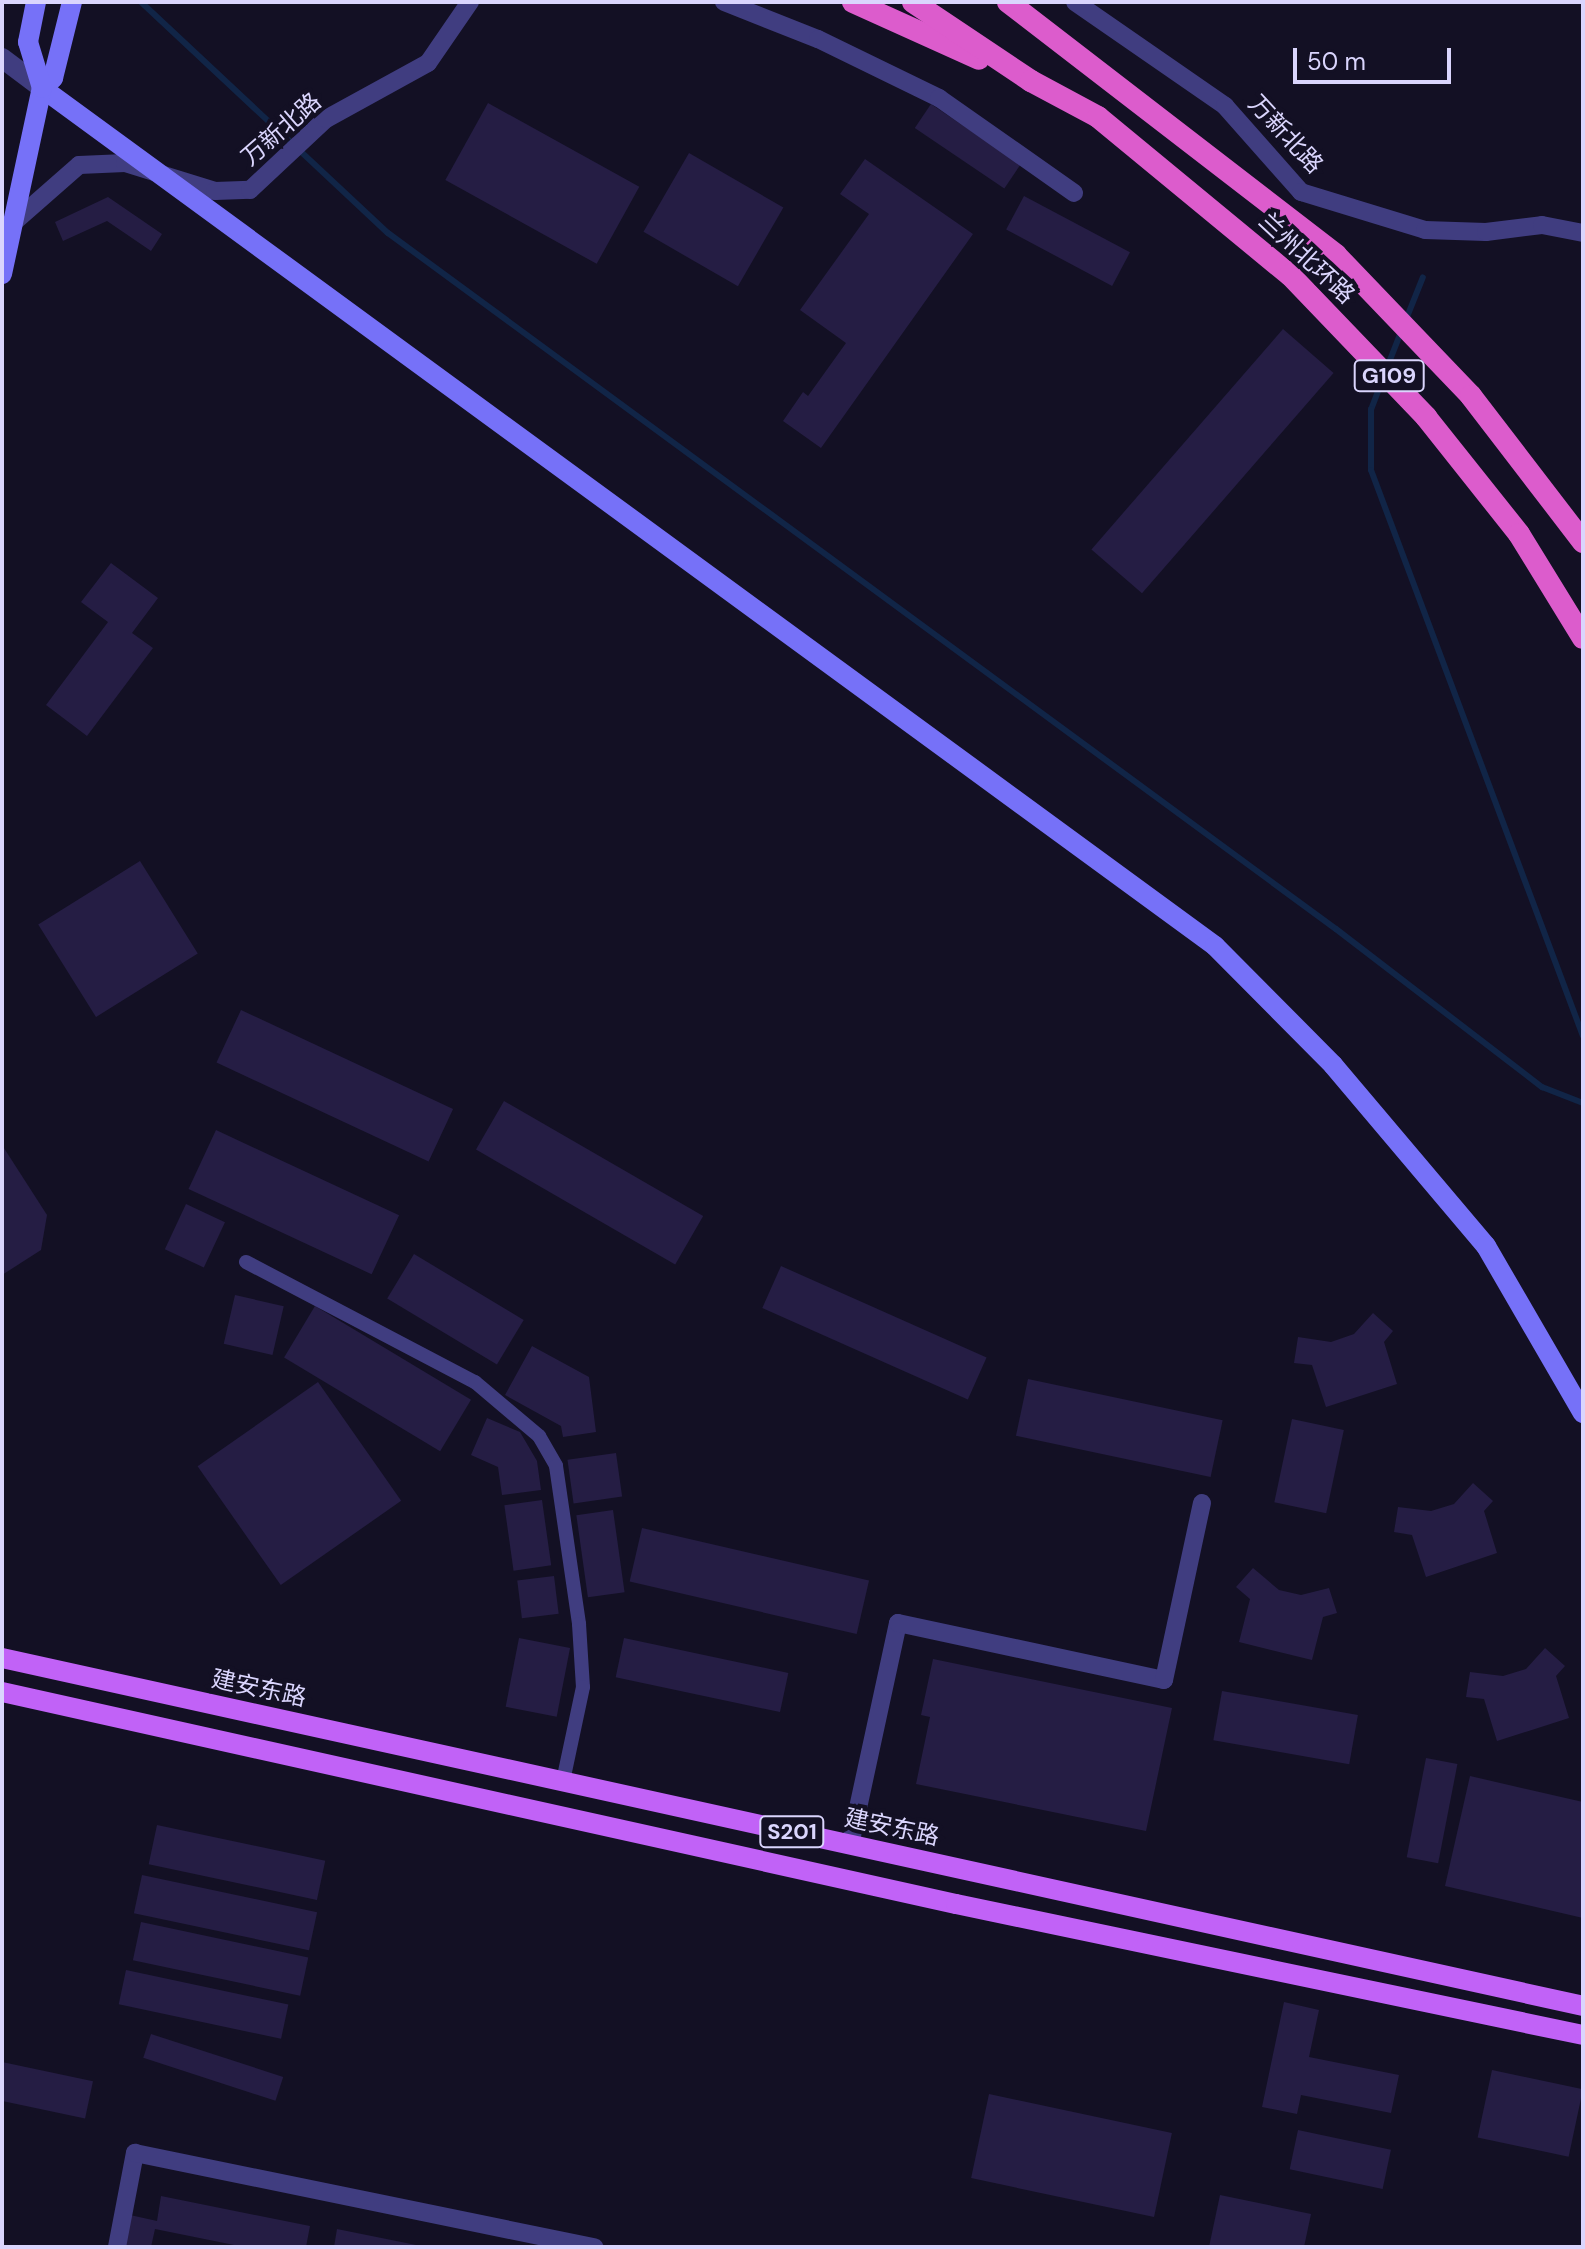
<!DOCTYPE html>
<meta charset="utf-8">
<style>
body{margin:0}
#map{position:relative;width:1585px;height:2249px;overflow:hidden;background:#131024;font-family:"DM Sans","Noto Sans SC",sans-serif}
div>[style]{position:absolute}
.stream>*{height:6px;margin:-3px;padding:0 3px;transform-origin:3px;border-radius:3px;background:#112547}
.building>*{inset:0;background:#251d44;transform-origin:0 0}
.pedestrian>*{height:14px;margin:-7px;padding:0 7px;transform-origin:7px;border-radius:7px;background:#403d80}
.minor>*{height:18px;margin:-9px;padding:0 9px;transform-origin:9px;border-radius:9px;background:#403d80}
.tertiary>*{height:20px;margin:-10px;padding:0 10px;transform-origin:10px;border-radius:10px;background:#403d80}
.secondary>*{height:20px;margin:-10px;padding:0 10px;transform-origin:10px;border-radius:10px;background:#7671f8}
.primary>*{height:20px;margin:-10px;padding:0 10px;transform-origin:10px;border-radius:10px;background:#c162f7}
.trunk>*{height:22px;margin:-11px;padding:0 11px;transform-origin:11px;border-radius:11px;background:#dc5ccc}
span{translate:-50% -50%;white-space:nowrap;text-align:center;line-height:1.15;-webkit-text-stroke:8px #131024;paint-order:stroke}
.shield-label span{padding:2px 6px;background:#131024;border:2px solid;border-radius:6px;-webkit-text-stroke-width:0}
.shield-label{font-size:22px;color:#dad5fd;font-weight:700}
.street-label{font-size:24px;color:#dad5fd}
.frame{position:absolute;inset:0;border:4px solid #dad5fd;pointer-events:none}
.scale{position:absolute;left:1293px;top:48px;width:158px;height:36px;box-sizing:border-box;border:4px solid #dad5fd;border-top:0;padding-left:10px;font-size:24px;line-height:28px;white-space:nowrap;color:#dad5fd;-webkit-text-stroke:6px #131024;paint-order:stroke}
</style>
<div id="map">
<div class="stream">
<div style="left:141px;top:2px;width:338px;rotate:43.1deg"></div>
<div style="left:388px;top:233px;width:1176px;rotate:36.29deg"></div>
<div style="left:1336px;top:929px;width:260px;rotate:37.5deg"></div>
<div style="left:1542px;top:1087px;width:44px;rotate:21.3deg"></div>
<div style="left:1405px;top:322px;width:48px;rotate:-68.2deg"></div>
<div style="left:1386px;top:370px;width:41px;rotate:-68.5deg"></div>
<div style="left:1382px;top:381px;width:30px;rotate:111deg"></div>
<div style="left:1371px;top:409px;width:61px;rotate:90deg"></div>
<div style="left:1371px;top:470px;width:604px;rotate:69.47deg"></div>
</div>
<div class="building">
<div style="left:488px;top:103px;width:173px;height:88px;rotate:29deg"></div>
<div style="left:931px;top:104px;width:108px;height:29px;rotate:34deg"></div>
<div style="left:689px;top:153px;width:109px;height:91px;rotate:30deg"></div>
<div style="clip-path:polygon(865px 159px,973px 234px,821px 448px,783px 421px,803px 392px,808px 396px,846px 343px,800px 310px,869px 214px,840px 194px)"></div>
<div style="left:1024px;top:196px;width:120px;height:38px;rotate:28deg"></div>
<div style="clip-path:polygon(108px 197px,162px 234px,151px 251px,107px 221px,63px 241px,55px 222px)"></div>
<div style="left:1283px;top:329px;width:67px;height:292px;rotate:41deg"></div>
<div style="clip-path:polygon(111px 563px,158px 598px,132px 633px,153px 648px,87px 736px,46px 705px,108px 622px,81px 602px)"></div>
<div style="left:140px;top:861px;width:109px;height:120px;rotate:58deg"></div>
<div style="left:241px;top:1010px;width:234px;height:58px;rotate:25deg"></div>
<div style="left:504px;top:1101px;width:230px;height:56px;rotate:30deg"></div>
<div style="left:216px;top:1130px;width:202px;height:65px;rotate:25deg"></div>
<div style="clip-path:polygon(2px 1145px,47px 1215px,41px 1250px,2px 1275px)"></div>
<div style="left:186px;top:1204px;width:43px;height:50px;rotate:25deg"></div>
<div style="left:414px;top:1254px;width:128px;height:52px;rotate:31deg"></div>
<div style="left:781px;top:1266px;width:225px;height:46px;rotate:24deg"></div>
<div style="left:235px;top:1295px;width:50px;height:50px;rotate:13deg"></div>
<div style="left:315px;top:1306px;width:182px;height:60px;rotate:31deg"></div>
<div style="clip-path:polygon(1373px 1313px,1393px 1331px,1384px 1342px,1397px 1384px,1326px 1407px,1312px 1365px,1294px 1363px,1298px 1337px,1331px 1342px,1354px 1334px)"></div>
<div style="clip-path:polygon(532px 1346px,589px 1377px,596px 1432px,563px 1437px,561px 1426px,505px 1395px)"></div>
<div style="left:1028px;top:1379px;width:199px;height:58px;rotate:12deg"></div>
<div style="left:318px;top:1382px;width:145px;height:147px;rotate:55deg"></div>
<div style="clip-path:polygon(487px 1418px,520px 1432px,537px 1461px,541px 1490px,502px 1495px,498px 1467px,471px 1455px)"></div>
<div style="left:1292px;top:1419px;width:53px;height:85px;rotate:12deg"></div>
<div style="left:616px;top:1453px;width:44px;height:49px;rotate:82deg"></div>
<div style="clip-path:polygon(1473px 1483px,1493px 1501px,1484px 1511px,1497px 1553px,1426px 1577px,1412px 1535px,1394px 1532px,1398px 1507px,1431px 1511px,1454px 1504px)"></div>
<div style="left:542px;top:1500px;width:66px;height:38px;rotate:82deg"></div>
<div style="left:613px;top:1510px;width:83px;height:37px;rotate:82deg"></div>
<div style="left:642px;top:1528px;width:233px;height:55px;rotate:13deg"></div>
<div style="clip-path:polygon(1253px 1568px,1279px 1590px,1301px 1595px,1329px 1588px,1337px 1613px,1323px 1617px,1312px 1660px,1239px 1642px,1250px 1599px,1236px 1587px)"></div>
<div style="left:554px;top:1576px;width:38px;height:37px;rotate:83deg"></div>
<div style="left:519px;top:1638px;width:52px;height:70px;rotate:11deg"></div>
<div style="left:624px;top:1638px;width:168px;height:40px;rotate:12deg"></div>
<div style="clip-path:polygon(1545px 1648px,1565px 1666px,1556px 1676px,1569px 1718px,1497px 1741px,1484px 1699px,1466px 1697px,1470px 1672px,1503px 1676px,1526px 1669px)"></div>
<div style="clip-path:polygon(933px 1659px,1172px 1708px,1146px 1831px,916px 1784px,930px 1717px,921px 1715px)"></div>
<div style="left:1222px;top:1691px;width:138px;height:50px;rotate:10deg"></div>
<div style="left:1426px;top:1758px;width:32px;height:101px;rotate:11deg"></div>
<div style="clip-path:polygon(1470px 1776px,1583px 1802px,1583px 1918px,1445px 1886px)"></div>
<div style="left:157px;top:1825px;width:172px;height:40px;rotate:12deg"></div>
<div style="left:142px;top:1875px;width:179px;height:39px;rotate:12deg"></div>
<div style="left:141px;top:1922px;width:171px;height:39px;rotate:12deg"></div>
<div style="left:126px;top:1970px;width:166px;height:35px;rotate:12deg"></div>
<div style="clip-path:polygon(1284px 2002px,1319px 2010px,1309px 2057px,1399px 2075px,1391px 2113px,1301px 2095px,1297px 2114px,1262px 2107px)"></div>
<div style="left:151px;top:2034px;width:139px;height:25px;rotate:18deg"></div>
<div style="left:2px;top:2062px;width:93px;height:38px;rotate:12deg"></div>
<div style="left:1492px;top:2070px;width:93px;height:69px;rotate:12deg"></div>
<div style="left:989px;top:2094px;width:187px;height:86px;rotate:12deg"></div>
<div style="left:1298px;top:2130px;width:95px;height:40px;rotate:12deg"></div>
<div style="clip-path:polygon(1220px 2195px,1311px 2214px,1304px 2247px,1209px 2247px)"></div>
<div style="clip-path:polygon(161px 2196px,310px 2226px,306px 2247px,244px 2247px,155px 2229px,151px 2247px,123px 2247px,130px 2215px,157px 2221px)"></div>
<div style="clip-path:polygon(337px 2229px,421px 2246px,421px 2247px,334px 2247px)"></div>
</div>
<div class="pedestrian">
<div style="left:246px;top:1262px;width:259px;rotate:27.7deg"></div>
<div style="left:475px;top:1382px;width:84px;rotate:40.2deg"></div>
<div style="left:539px;top:1436px;width:34px;rotate:60deg"></div>
<div style="left:556px;top:1466px;width:160px;rotate:81.7deg"></div>
<div style="left:579px;top:1624px;width:63px;rotate:86.4deg"></div>
<div style="left:583px;top:1687px;width:96px;rotate:102deg"></div>
</div>
<div class="minor">
<div style="left:724px;top:2px;width:101px;rotate:21.5deg"></div>
<div style="left:818px;top:39px;width:135px;rotate:26deg"></div>
<div style="left:939px;top:98px;width:165px;rotate:35.1deg"></div>
<div style="left:1075px;top:2px;width:183px;rotate:34.7deg"></div>
<div style="left:1225px;top:106px;width:115px;rotate:48.5deg"></div>
<div style="left:1301px;top:192px;width:130px;rotate:17deg"></div>
<div style="left:1425px;top:230px;width:61px;rotate:1.9deg"></div>
<div style="left:1486px;top:232px;width:56px;rotate:-7.1deg"></div>
<div style="left:1542px;top:225px;width:42px;rotate:11deg"></div>
<div style="left:13px;top:223px;width:88px;rotate:-41.3deg"></div>
<div style="left:79px;top:165px;width:46px;rotate:-2.5deg"></div>
<div style="left:125px;top:163px;width:94px;rotate:17.3deg"></div>
<div style="left:215px;top:191px;width:35px;rotate:-2deg"></div>
<div style="left:250px;top:190px;width:104px;rotate:-43.1deg"></div>
<div style="left:326px;top:119px;width:116px;rotate:-28.8deg"></div>
<div style="left:428px;top:63px;width:74px;rotate:-55.5deg"></div>
<div style="left:850px;top:1845px;width:227px;rotate:-77.8deg"></div>
<div style="left:898px;top:1623px;width:272px;rotate:12.1deg"></div>
<div style="left:1164px;top:1680px;width:181px;rotate:-77.9deg"></div>
<div style="left:117px;top:2247px;width:96px;rotate:-79.2deg"></div>
<div style="left:135px;top:2153px;width:469px;rotate:11.6deg"></div>
</div>
<div class="tertiary">
<div style="left:2px;top:58px;width:50px;rotate:36.9deg"></div>
</div>
<div class="secondary">
<div style="left:42px;top:88px;width:1453px;rotate:36.18deg"></div>
<div style="left:1215px;top:946px;width:168px;rotate:45.2deg"></div>
<div style="left:1333px;top:1065px;width:237px;rotate:49.8deg"></div>
<div style="left:1486px;top:1246px;width:193px;rotate:59.9deg"></div>
<div style="left:42px;top:88px;width:15px;rotate:-42deg"></div>
<div style="left:53px;top:78px;width:78px;rotate:-76deg"></div>
<div style="left:2px;top:274px;width:190px;rotate:-77.9deg"></div>
<div style="left:42px;top:88px;width:48px;rotate:-106.9deg"></div>
<div style="left:28px;top:42px;width:41px;rotate:-78.7deg"></div>
</div>
<div class="primary">
<div style="left:2px;top:1658px;width:1619px;rotate:12.41deg"></div>
<div style="left:2px;top:1692px;width:977px;rotate:12.53deg"></div>
<div style="left:956px;top:1904px;width:641px;rotate:11.8deg"></div>
</div>
<div class="trunk">
<div style="left:853px;top:2px;width:138px;rotate:24.3deg"></div>
<div style="left:913px;top:2px;width:142px;rotate:33.8deg"></div>
<div style="left:1031px;top:81px;width:76px;rotate:28.2deg"></div>
<div style="left:1098px;top:117px;width:249px;rotate:39.5deg"></div>
<div style="left:1290px;top:275px;width:197px;rotate:46.2deg"></div>
<div style="left:1426px;top:417px;width:149px;rotate:51.5deg"></div>
<div style="left:1519px;top:534px;width:122px;rotate:58.4deg"></div>
<div style="left:1008px;top:2px;width:414px;rotate:37.6deg"></div>
<div style="left:1336px;top:255px;width:195px;rotate:46.2deg"></div>
<div style="left:1471px;top:396px;width:184px;rotate:52.5deg"></div>
</div>
<div class="shield-label">
<span style="left:1389px;top:376px">G109</span>
<span style="left:792px;top:1832px">S201</span>
</div>
<div class="street-label">
<span style="left:281px;top:129px;rotate:-41deg">万新北路</span>
<span style="left:1286px;top:134px;rotate:47deg">万新北路</span>
<span style="left:1307px;top:258px;rotate:43deg">兰州北环路</span>
<span style="left:259px;top:1688px;rotate:12deg">建安东路</span>
<span style="left:892px;top:1827px;rotate:12deg">建安东路</span>
</div>
<div class="frame"></div>
<div class="scale">50 m</div>
</div>
